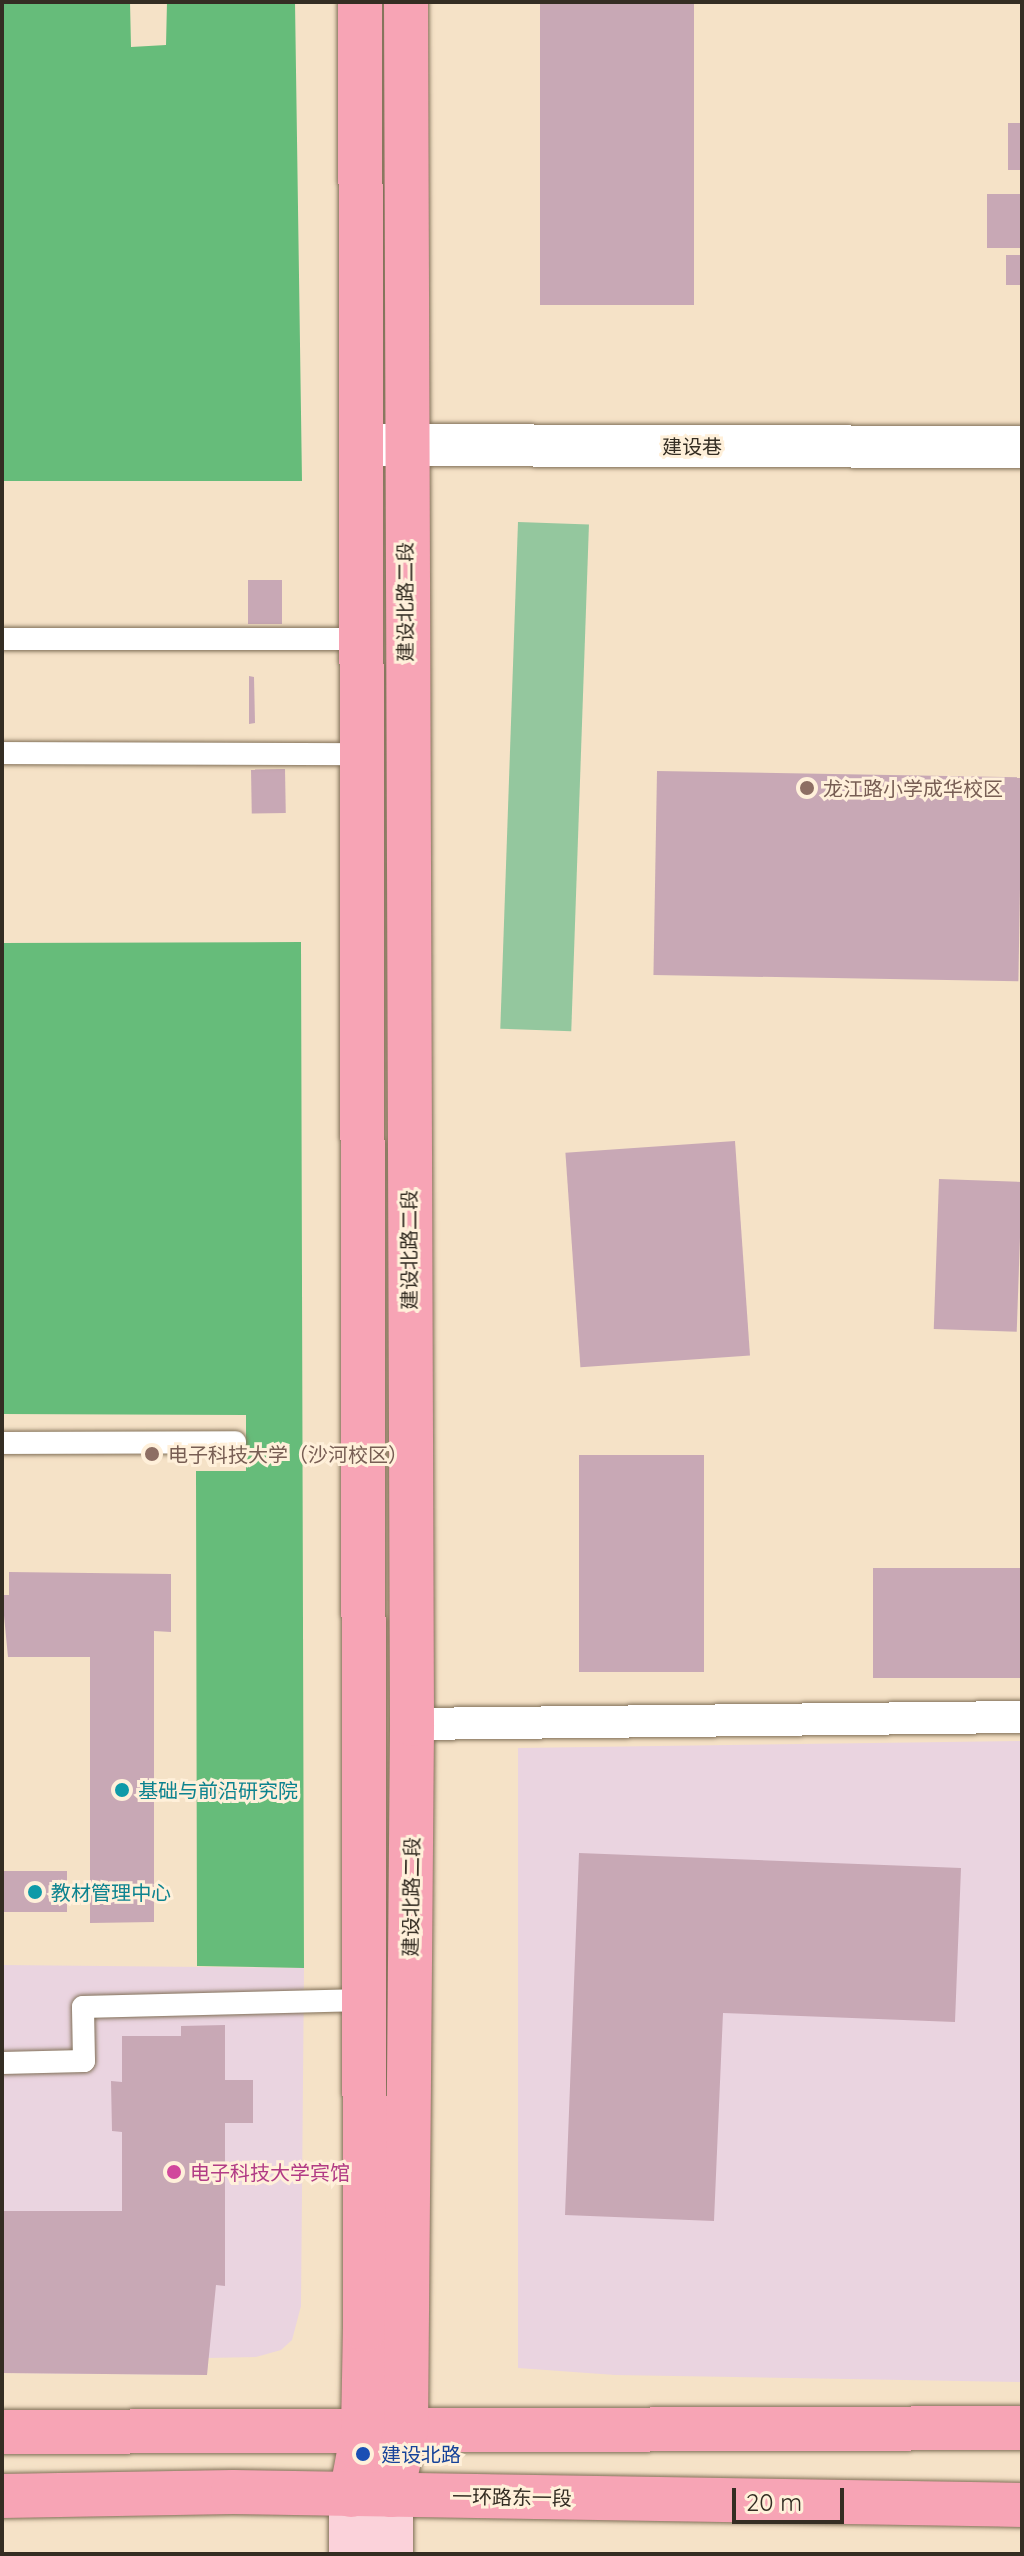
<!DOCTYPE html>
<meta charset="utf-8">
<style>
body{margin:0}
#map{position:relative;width:1024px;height:2556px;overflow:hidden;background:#f5e2c7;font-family:Quicksand,"Noto Sans SC",sans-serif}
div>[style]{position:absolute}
.commercial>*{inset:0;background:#ead4e0}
.green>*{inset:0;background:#94c79e;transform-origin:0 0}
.forest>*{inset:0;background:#66bc7a}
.building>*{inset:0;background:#c8a8b5;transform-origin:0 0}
.roads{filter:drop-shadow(0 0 2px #817058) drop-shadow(0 0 2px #817058)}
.service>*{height:22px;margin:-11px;padding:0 11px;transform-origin:11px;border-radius:11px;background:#fff}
.pedestrian>*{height:32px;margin:-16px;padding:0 16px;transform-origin:16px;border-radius:16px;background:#fff}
.minor>*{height:42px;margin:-21px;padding:0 21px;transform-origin:21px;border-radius:21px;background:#fff}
.secondary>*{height:44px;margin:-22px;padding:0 22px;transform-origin:22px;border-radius:22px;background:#fbd2da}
.primary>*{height:44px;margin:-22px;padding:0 22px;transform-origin:22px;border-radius:22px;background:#f7a4b5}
.dots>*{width:22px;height:22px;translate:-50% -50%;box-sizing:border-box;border:4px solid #fff0da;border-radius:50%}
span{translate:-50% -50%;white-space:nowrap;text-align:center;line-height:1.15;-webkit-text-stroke:6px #fff0da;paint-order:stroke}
.street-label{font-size:20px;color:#342d23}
.education-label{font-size:20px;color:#785e54}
.left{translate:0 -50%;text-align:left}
.culture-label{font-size:20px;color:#0d838f}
.hotel-label{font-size:20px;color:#b23c85}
.transit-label{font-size:20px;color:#164399}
.frame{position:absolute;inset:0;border:4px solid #342d23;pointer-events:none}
.scale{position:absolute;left:732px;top:2488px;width:112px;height:36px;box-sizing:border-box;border:4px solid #342d23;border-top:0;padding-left:10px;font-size:24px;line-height:28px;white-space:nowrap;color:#342d23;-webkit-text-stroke:6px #fff0da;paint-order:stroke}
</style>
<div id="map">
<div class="commercial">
<div style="clip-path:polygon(1022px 1741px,1022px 2382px,615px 2375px,518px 2368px,518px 1748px)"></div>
<div style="clip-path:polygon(2px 1965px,304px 1968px,301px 2306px,292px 2340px,281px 2350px,256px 2357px,208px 2358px,207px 2375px,2px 2373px)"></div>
</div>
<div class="green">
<div style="left:518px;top:522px;width:71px;height:507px;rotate:2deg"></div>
</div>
<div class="forest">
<div style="clip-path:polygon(2px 2px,130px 2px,131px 47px,166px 45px,167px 2px,295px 2px,302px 481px,2px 481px)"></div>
<div style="clip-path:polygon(301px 942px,304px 1968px,197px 1966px,196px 1471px,246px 1471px,246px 1415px,2px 1414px,2px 943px)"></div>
</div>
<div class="building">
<div style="left:540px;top:2px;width:154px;height:303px"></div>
<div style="left:1008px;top:123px;width:14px;height:47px"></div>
<div style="left:987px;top:194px;width:35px;height:54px"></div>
<div style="left:1006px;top:255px;width:16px;height:30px"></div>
<div style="left:248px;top:580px;width:34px;height:44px"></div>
<div style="clip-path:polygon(249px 676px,254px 677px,255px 723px,249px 724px)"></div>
<div style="left:285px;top:769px;width:44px;height:34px;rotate:89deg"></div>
<div style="left:657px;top:771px;width:365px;height:204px;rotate:1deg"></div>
<div style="left:735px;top:1141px;width:215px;height:170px;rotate:86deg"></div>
<div style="left:939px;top:1179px;width:83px;height:150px;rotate:2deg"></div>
<div style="left:579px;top:1455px;width:125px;height:217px"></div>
<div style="left:873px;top:1568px;width:149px;height:110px"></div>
<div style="clip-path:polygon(9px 1572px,171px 1574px,171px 1632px,154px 1631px,154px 1922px,90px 1923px,90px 1657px,8px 1657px,2px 1595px,9px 1595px)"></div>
<div style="clip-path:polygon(579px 1853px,961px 1868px,955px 2022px,723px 2013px,714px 2221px,565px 2215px)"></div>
<div style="left:67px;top:1871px;width:41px;height:65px;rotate:90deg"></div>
<div style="clip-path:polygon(225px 2025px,225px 2080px,253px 2080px,253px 2123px,225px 2123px,225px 2286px,216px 2285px,207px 2375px,2px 2373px,2px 2211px,122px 2211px,122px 2132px,112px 2131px,111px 2081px,122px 2082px,122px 2036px,181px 2036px,181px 2026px)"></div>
</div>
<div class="roads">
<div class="service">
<div style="left:2px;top:639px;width:360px"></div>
<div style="left:2px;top:753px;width:362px;rotate:0.2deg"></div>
<div style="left:2px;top:1443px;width:233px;rotate:-0.2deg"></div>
<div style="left:2px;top:2063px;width:82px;rotate:-1.4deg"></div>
<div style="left:84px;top:2061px;width:54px;rotate:-91.1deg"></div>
<div style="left:83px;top:2007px;width:281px;rotate:-1.4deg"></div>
</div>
<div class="pedestrian">
<div style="left:412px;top:1724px;width:610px;rotate:-0.66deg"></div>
</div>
<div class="minor">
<div style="left:371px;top:445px;width:651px;rotate:0.18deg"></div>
</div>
<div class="secondary">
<div style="left:351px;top:2495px;width:59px;rotate:90deg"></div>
<div style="left:391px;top:2495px;width:59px;rotate:90deg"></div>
</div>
<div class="primary">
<div style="left:2px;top:2432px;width:1020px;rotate:-0.22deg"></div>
<div style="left:351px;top:2495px;width:65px;rotate:-79.4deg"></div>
<div style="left:363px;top:2431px;width:102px;rotate:-88.9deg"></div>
<div style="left:365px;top:2329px;width:2327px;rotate:-90.12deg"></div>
<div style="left:391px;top:2495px;width:67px;rotate:-77deg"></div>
<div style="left:406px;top:2430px;width:706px;rotate:-89.51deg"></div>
<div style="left:412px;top:1724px;width:1722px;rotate:-90.2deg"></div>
<div style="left:2px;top:2496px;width:231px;rotate:-1deg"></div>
<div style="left:233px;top:2492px;width:789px;rotate:0.94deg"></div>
</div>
</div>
<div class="dots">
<div style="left:807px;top:788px;background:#8d6e63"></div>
<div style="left:152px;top:1454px;background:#8d6e63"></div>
<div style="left:122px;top:1790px;background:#0f9aa8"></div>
<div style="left:35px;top:1892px;background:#0f9aa8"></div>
<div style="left:174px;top:2172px;background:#d1479c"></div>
<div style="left:363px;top:2454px;background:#1a4fb4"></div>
</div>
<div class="street-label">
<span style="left:692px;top:446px">建设巷</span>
<span style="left:405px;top:602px;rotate:-90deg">建设北路二段</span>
<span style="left:409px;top:1250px;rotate:-90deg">建设北路二段</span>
<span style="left:411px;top:1897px;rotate:-89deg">建设北路二段</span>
<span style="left:512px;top:2497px;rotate:1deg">一环路东一段</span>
</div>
<div class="education-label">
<span class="left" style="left:823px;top:788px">龙江路小学成华校区</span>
<span class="left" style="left:168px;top:1454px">电子科技大学（沙河校区）</span>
</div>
<div class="culture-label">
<span class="left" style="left:138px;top:1790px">基础与前沿研究院</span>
<span class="left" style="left:51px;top:1892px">教材管理中心</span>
</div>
<div class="hotel-label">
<span class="left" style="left:190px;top:2172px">电子科技大学宾馆</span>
</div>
<div class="transit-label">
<span class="left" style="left:381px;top:2454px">建设北路</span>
</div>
<div class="frame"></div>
<div class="scale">20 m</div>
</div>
